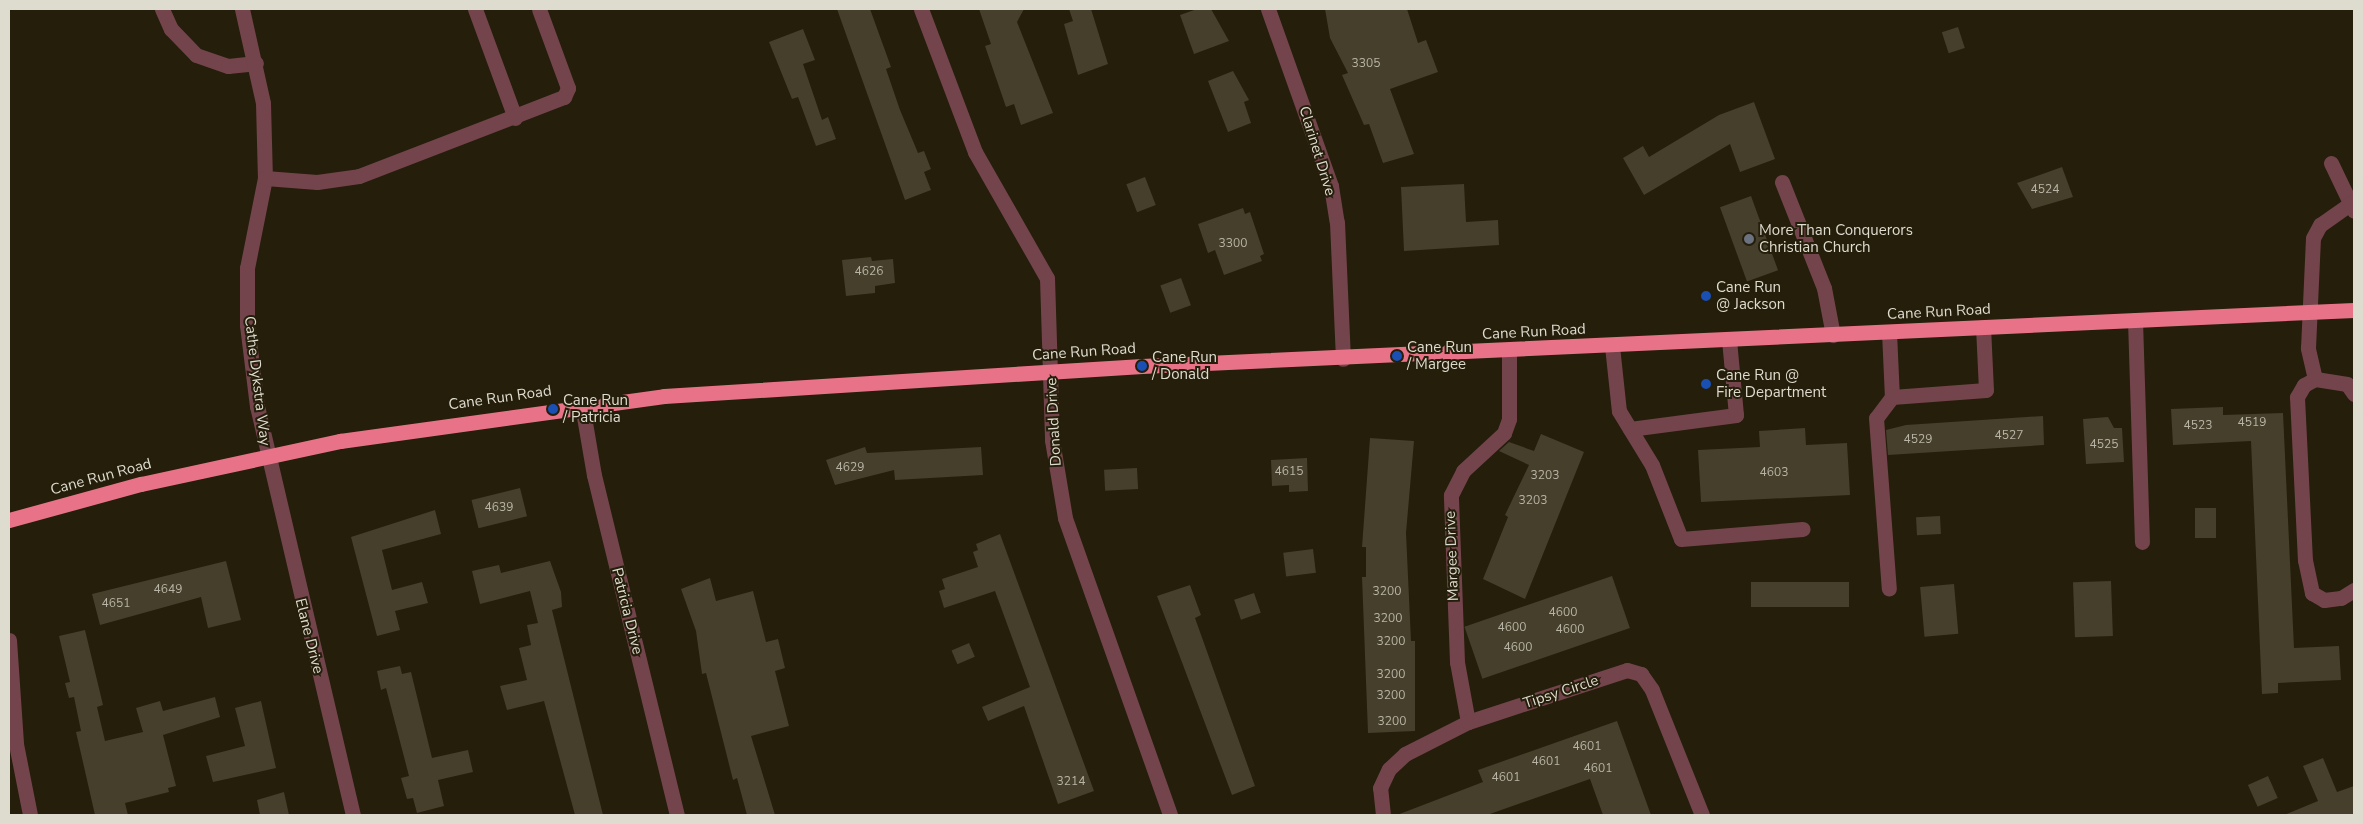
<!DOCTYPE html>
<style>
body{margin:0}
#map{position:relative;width:2363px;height:824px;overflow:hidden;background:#241e0b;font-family:"Nunito Sans",sans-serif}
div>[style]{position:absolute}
.building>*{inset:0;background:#453f2b;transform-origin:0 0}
.minor>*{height:15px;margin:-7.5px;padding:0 7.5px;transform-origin:7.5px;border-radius:7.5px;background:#73444b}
.highway>*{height:15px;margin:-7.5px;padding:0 7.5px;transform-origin:7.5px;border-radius:7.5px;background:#e87388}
.dots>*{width:14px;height:14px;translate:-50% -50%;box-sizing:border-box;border:2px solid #241e0b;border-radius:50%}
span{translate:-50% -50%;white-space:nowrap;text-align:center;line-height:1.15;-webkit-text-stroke:4px #241e0b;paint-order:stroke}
.number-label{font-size:12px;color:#b8b4a6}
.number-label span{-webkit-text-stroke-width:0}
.street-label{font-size:15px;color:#dedbcf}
.poi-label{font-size:15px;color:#dedbcf}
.left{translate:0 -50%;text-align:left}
.frame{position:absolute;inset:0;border:10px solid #dedbcf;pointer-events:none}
</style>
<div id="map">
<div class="building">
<div style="clip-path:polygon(837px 9px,870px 9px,891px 67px,886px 69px,900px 110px,918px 153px,924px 151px,931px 169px,924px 172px,931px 190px,905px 200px)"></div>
<div style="clip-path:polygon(979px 9px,1024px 9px,1017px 22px,1053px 113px,1021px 125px,1014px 104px,1006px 107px,985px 46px,991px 44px)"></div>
<div style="clip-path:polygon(1069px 9px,1091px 9px,1108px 64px,1078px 75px,1064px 24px,1073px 21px)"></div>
<div style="clip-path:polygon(1197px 9px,1211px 9px,1229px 41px,1194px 54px,1180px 15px)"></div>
<div style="clip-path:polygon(1325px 9px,1407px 9px,1418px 43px,1426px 40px,1438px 72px,1390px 89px,1414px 154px,1383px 163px,1369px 124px,1364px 125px,1342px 75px,1348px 73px,1330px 38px)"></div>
<div style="left:1958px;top:27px;width:22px;height:17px;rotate:72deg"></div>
<div style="clip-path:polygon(803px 29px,815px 60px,803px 64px,822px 120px,828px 117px,836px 139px,816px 146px,798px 97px,792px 99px,769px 42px)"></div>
<div style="clip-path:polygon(1233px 71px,1249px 100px,1244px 102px,1251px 123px,1228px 132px,1208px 81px)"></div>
<div style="clip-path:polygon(1754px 102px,1775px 159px,1740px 172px,1730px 144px,1644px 195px,1623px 158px,1643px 146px,1649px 157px,1719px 115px)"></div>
<div style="clip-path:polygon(2062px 167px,2073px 197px,2032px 209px,2017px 183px)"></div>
<div style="left:1145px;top:177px;width:30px;height:20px;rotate:69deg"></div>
<div style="clip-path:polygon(1464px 184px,1466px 222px,1498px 220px,1499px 245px,1404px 251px,1401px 187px)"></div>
<div style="left:1751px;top:196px;width:79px;height:33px;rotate:70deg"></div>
<div style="clip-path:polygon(1243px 208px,1245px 214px,1250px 212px,1264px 254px,1260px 256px,1262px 261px,1224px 275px,1215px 250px,1208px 253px,1198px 224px)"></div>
<div style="clip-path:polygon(871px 257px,872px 261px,893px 259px,895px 283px,875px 286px,875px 293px,846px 296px,842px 260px)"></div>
<div style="left:1181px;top:278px;width:29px;height:22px;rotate:70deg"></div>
<div style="clip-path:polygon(2223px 407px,2223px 415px,2283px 413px,2294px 648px,2339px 646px,2341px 680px,2278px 683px,2278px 693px,2262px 694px,2251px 441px,2173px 445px,2171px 409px)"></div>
<div style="clip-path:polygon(2043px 416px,2044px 445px,1888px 455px,1886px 430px,1906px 425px)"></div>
<div style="clip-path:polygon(2108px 417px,2114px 428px,2122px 428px,2124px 462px,2086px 464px,2083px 419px)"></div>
<div style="clip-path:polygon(1805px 428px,1806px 445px,1847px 443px,1850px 495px,1701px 502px,1698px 450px,1760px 447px,1759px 431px)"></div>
<div style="clip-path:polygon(1541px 434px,1584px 452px,1525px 599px,1483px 579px,1508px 517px,1505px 515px,1529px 465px,1499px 451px,1509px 442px,1534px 451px)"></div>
<div style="clip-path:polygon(1370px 438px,1414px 441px,1406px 533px,1411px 641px,1415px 641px,1415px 731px,1368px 733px,1362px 577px,1366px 577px,1366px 547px,1362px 547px)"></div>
<div style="clip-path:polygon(865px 447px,867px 453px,981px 447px,983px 475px,895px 480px,894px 470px,835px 485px,826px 460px)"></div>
<div style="clip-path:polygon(1307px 458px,1308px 491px,1289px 492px,1289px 485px,1272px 486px,1271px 460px)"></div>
<div style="left:1137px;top:468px;width:21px;height:33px;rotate:87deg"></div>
<div style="left:520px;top:488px;width:29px;height:50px;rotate:76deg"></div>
<div style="left:2195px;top:508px;width:21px;height:30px"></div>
<div style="clip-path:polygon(435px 510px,441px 534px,382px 550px,392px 590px,422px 582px,428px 603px,395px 611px,400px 630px,377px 636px,351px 537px)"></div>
<div style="left:1940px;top:516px;width:18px;height:24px;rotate:87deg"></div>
<div style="clip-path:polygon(1000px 534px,1094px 791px,1058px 804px,1024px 706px,988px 721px,982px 707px,1030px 687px,995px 591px,944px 608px,939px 591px,945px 589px,942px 579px,978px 567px,973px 552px,978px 550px,976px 544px)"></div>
<div style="left:1313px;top:549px;width:24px;height:30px;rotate:83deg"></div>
<div style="clip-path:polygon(226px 561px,241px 620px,208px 628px,201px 597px,100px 625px,92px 594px)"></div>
<div style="clip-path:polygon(550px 561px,561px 592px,562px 607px,552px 610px,603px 815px,575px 815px,544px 701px,507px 710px,500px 686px,527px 680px,519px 648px,531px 645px,527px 625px,538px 623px,530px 591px,480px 604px,472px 571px,499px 565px,501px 573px)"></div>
<div style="left:1612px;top:576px;width:55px;height:156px;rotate:71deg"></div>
<div style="clip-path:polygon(710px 578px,716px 601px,753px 591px,766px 642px,778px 639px,785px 668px,775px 671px,789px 726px,751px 736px,775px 815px,747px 815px,737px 778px,733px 780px,706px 673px,702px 674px,696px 631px,681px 589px)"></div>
<div style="left:2111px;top:581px;width:55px;height:38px;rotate:88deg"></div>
<div style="left:1849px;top:582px;width:25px;height:98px;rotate:90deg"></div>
<div style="left:1954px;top:584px;width:50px;height:34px;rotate:85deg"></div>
<div style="clip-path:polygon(1190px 585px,1201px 615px,1195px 618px,1255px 786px,1232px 795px,1157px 596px)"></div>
<div style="left:1254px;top:593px;width:21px;height:21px;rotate:71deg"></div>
<div style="clip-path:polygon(85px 630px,103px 705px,97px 707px,105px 741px,143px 732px,136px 708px,160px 701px,163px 711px,215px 697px,220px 717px,163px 735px,176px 786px,168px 788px,169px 792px,125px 803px,128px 815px,95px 815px,82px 758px,76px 732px,81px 731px,74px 697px,69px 698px,65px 683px,70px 682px,59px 636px)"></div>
<div style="left:969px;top:643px;width:15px;height:19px;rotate:67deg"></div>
<div style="clip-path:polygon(400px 666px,402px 674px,411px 672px,432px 758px,468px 750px,473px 772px,438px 780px,444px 806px,417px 813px,413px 798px,407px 799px,401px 778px,409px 776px,386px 688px,381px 690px,377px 671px)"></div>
<div style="clip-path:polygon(261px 701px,276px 768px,213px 782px,206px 756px,245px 746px,235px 708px)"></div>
<div style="clip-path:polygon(1617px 721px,1651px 815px,1603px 815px,1590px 779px,1487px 815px,1397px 815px,1483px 782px,1478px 770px)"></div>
<div style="clip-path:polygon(2323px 758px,2337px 792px,2354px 786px,2354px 815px,2284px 815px,2318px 801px,2303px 766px)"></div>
<div style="left:2268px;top:776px;width:24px;height:22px;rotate:66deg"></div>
<div style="clip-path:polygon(284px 792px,289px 815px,260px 815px,257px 800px)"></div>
</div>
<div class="minor">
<div style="left:162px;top:9px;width:22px;rotate:66deg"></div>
<div style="left:171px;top:29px;width:36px;rotate:46deg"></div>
<div style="left:196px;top:55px;width:34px;rotate:19deg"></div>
<div style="left:228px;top:66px;width:28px;rotate:-6deg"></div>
<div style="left:242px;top:9px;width:96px;rotate:77.4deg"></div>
<div style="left:263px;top:103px;width:75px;rotate:88.5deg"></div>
<div style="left:265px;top:178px;width:92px;rotate:101.3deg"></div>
<div style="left:247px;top:268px;width:57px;rotate:90deg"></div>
<div style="left:247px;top:325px;width:82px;rotate:83deg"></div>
<div style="left:257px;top:406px;width:420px;rotate:76.8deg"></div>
<div style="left:475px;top:9px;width:116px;rotate:69.8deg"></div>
<div style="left:921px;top:9px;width:153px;rotate:69.3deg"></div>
<div style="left:975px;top:152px;width:145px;rotate:60.3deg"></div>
<div style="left:1047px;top:278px;width:162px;rotate:88.2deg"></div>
<div style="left:1052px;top:440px;width:79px;rotate:80.5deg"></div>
<div style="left:1065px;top:518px;width:315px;rotate:70.5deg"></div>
<div style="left:1268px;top:9px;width:188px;rotate:70.4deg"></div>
<div style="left:1331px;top:186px;width:36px;rotate:81deg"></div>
<div style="left:1337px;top:222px;width:137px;rotate:87.5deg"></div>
<div style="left:2331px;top:163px;width:53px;rotate:64.4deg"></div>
<div style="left:265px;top:178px;width:52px;rotate:4.4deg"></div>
<div style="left:317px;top:182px;width:42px;rotate:-8.1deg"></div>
<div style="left:359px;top:176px;width:220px;rotate:-21.1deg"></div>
<div style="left:564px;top:97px;width:10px;rotate:-66deg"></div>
<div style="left:568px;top:88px;width:84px;rotate:-110.2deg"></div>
<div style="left:1782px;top:182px;width:114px;rotate:68.4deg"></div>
<div style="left:1824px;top:288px;width:48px;rotate:79.2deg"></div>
<div style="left:2135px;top:320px;width:222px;rotate:88.2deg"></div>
<div style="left:1889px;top:332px;width:65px;rotate:87.4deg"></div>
<div style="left:1892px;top:397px;width:26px;rotate:127deg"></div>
<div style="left:1876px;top:418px;width:171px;rotate:85.7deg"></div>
<div style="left:1612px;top:346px;width:65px;rotate:83.9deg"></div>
<div style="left:1619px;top:411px;width:63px;rotate:58.6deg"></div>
<div style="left:1652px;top:465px;width:79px;rotate:68.6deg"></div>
<div style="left:1681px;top:539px;width:122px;rotate:-4.7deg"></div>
<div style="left:2315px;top:379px;width:32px;rotate:-103deg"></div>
<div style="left:2308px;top:348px;width:110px;rotate:-87.4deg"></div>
<div style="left:2313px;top:238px;width:15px;rotate:-62deg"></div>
<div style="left:2320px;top:225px;width:42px;rotate:-35.2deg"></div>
<div style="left:2354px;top:394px;width:12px;rotate:-125deg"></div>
<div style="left:2347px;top:384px;width:32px;rotate:-171deg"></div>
<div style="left:2315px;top:379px;width:13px;rotate:151deg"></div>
<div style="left:2304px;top:385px;width:14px;rotate:120deg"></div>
<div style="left:2297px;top:397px;width:163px;rotate:87.2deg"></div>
<div style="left:2305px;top:560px;width:34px;rotate:78deg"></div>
<div style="left:2312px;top:593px;width:14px;rotate:30deg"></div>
<div style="left:2324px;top:600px;width:17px;rotate:-7deg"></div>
<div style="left:2341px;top:598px;width:15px;rotate:-32deg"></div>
<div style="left:1892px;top:397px;width:94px;rotate:-4.3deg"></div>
<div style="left:1986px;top:390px;width:63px;rotate:-92.7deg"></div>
<div style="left:582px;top:405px;width:71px;rotate:80.3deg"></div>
<div style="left:594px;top:475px;width:350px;rotate:76.3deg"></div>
<div style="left:1630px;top:429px;width:107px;rotate:-7.5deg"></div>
<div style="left:1736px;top:415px;width:75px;rotate:-95.3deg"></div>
<div style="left:9px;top:640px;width:104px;rotate:86.1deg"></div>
<div style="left:16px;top:744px;width:72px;rotate:78.8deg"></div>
<div style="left:1468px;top:722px;width:61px;rotate:-100.4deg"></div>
<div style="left:1457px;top:662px;width:167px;rotate:-92.1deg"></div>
<div style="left:1451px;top:495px;width:27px;rotate:-63deg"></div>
<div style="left:1463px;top:471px;width:56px;rotate:-42.8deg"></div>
<div style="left:1504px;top:433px;width:15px;rotate:-70deg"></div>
<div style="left:1509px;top:419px;width:68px;rotate:-90deg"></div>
<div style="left:1383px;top:815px;width:27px;rotate:-96deg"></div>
<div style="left:1380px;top:788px;width:21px;rotate:-65deg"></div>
<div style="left:1389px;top:769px;width:22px;rotate:-43deg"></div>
<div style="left:1405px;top:754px;width:71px;rotate:-26.9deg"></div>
<div style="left:1468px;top:722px;width:167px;rotate:-18.1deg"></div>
<div style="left:1627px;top:670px;width:15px;rotate:16deg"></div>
<div style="left:1641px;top:674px;width:19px;rotate:55deg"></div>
<div style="left:1652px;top:690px;width:135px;rotate:68.2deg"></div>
</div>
<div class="highway">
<div style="left:9px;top:520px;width:137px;rotate:-15.3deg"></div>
<div style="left:141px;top:484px;width:204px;rotate:-12.2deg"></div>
<div style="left:340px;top:441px;width:327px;rotate:-7.9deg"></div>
<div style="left:664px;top:396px;width:479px;rotate:-3.6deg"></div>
<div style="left:1142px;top:366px;width:1213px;rotate:-2.65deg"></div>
</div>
<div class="dots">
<div style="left:1749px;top:239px;background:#6b7280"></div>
<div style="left:1706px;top:296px;background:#1a4fb4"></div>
<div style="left:1397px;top:356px;background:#1a4fb4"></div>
<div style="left:1142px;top:366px;background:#1a4fb4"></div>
<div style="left:1706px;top:384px;background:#1a4fb4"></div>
<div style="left:553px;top:409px;background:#1a4fb4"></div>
</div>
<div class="number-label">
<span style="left:1366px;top:64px">3305</span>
<span style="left:2045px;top:190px">4524</span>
<span style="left:1233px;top:244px">3300</span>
<span style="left:869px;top:272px">4626</span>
<span style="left:2252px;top:423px">4519</span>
<span style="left:2198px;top:426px">4523</span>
<span style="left:2009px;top:436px">4527</span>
<span style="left:1918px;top:440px">4529</span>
<span style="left:2104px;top:445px">4525</span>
<span style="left:850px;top:468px">4629</span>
<span style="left:1289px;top:472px">4615</span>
<span style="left:1774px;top:473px">4603</span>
<span style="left:1545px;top:476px">3203</span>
<span style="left:1533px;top:501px">3203</span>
<span style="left:499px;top:508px">4639</span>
<span style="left:168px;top:590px">4649</span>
<span style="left:1387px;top:592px">3200</span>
<span style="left:116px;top:604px">4651</span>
<span style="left:1563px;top:613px">4600</span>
<span style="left:1388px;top:619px">3200</span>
<span style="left:1512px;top:628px">4600</span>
<span style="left:1570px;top:630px">4600</span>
<span style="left:1391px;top:642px">3200</span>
<span style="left:1518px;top:648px">4600</span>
<span style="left:1391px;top:675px">3200</span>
<span style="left:1391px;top:696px">3200</span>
<span style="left:1392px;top:722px">3200</span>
<span style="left:1587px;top:747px">4601</span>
<span style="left:1546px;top:762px">4601</span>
<span style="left:1598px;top:769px">4601</span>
<span style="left:1506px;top:778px">4601</span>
<span style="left:1071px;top:782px">3214</span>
</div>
<div class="street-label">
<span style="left:1317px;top:151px;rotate:73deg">Clarinet Drive</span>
<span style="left:1939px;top:312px;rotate:-3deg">Cane Run Road</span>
<span style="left:1534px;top:332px;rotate:-3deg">Cane Run Road</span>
<span style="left:1084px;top:352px;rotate:-4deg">Cane Run Road</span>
<span style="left:257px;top:381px;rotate:83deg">Cathe Dykstra Way</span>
<span style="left:500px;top:398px;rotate:-8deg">Cane Run Road</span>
<span style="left:1054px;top:422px;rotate:-93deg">Donald Drive</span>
<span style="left:101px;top:477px;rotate:-15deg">Cane Run Road</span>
<span style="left:1452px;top:556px;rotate:-92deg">Margee Drive</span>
<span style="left:627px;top:611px;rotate:76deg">Patricia Drive</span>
<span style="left:309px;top:636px;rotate:76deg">Elane Drive</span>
<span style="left:1561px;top:692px;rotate:-18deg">Tipsy Circle</span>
</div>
<div class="poi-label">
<span class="left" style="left:1759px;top:239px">More Than Conquerors<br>Christian Church</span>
<span class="left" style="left:1716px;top:296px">Cane Run<br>@ Jackson</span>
<span class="left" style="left:1407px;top:356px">Cane Run<br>/ Margee</span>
<span class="left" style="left:1152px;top:366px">Cane Run<br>/ Donald</span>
<span class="left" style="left:1716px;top:384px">Cane Run @<br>Fire Department</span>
<span class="left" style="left:563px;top:409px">Cane Run<br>/ Patricia</span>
</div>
<div class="frame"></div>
</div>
